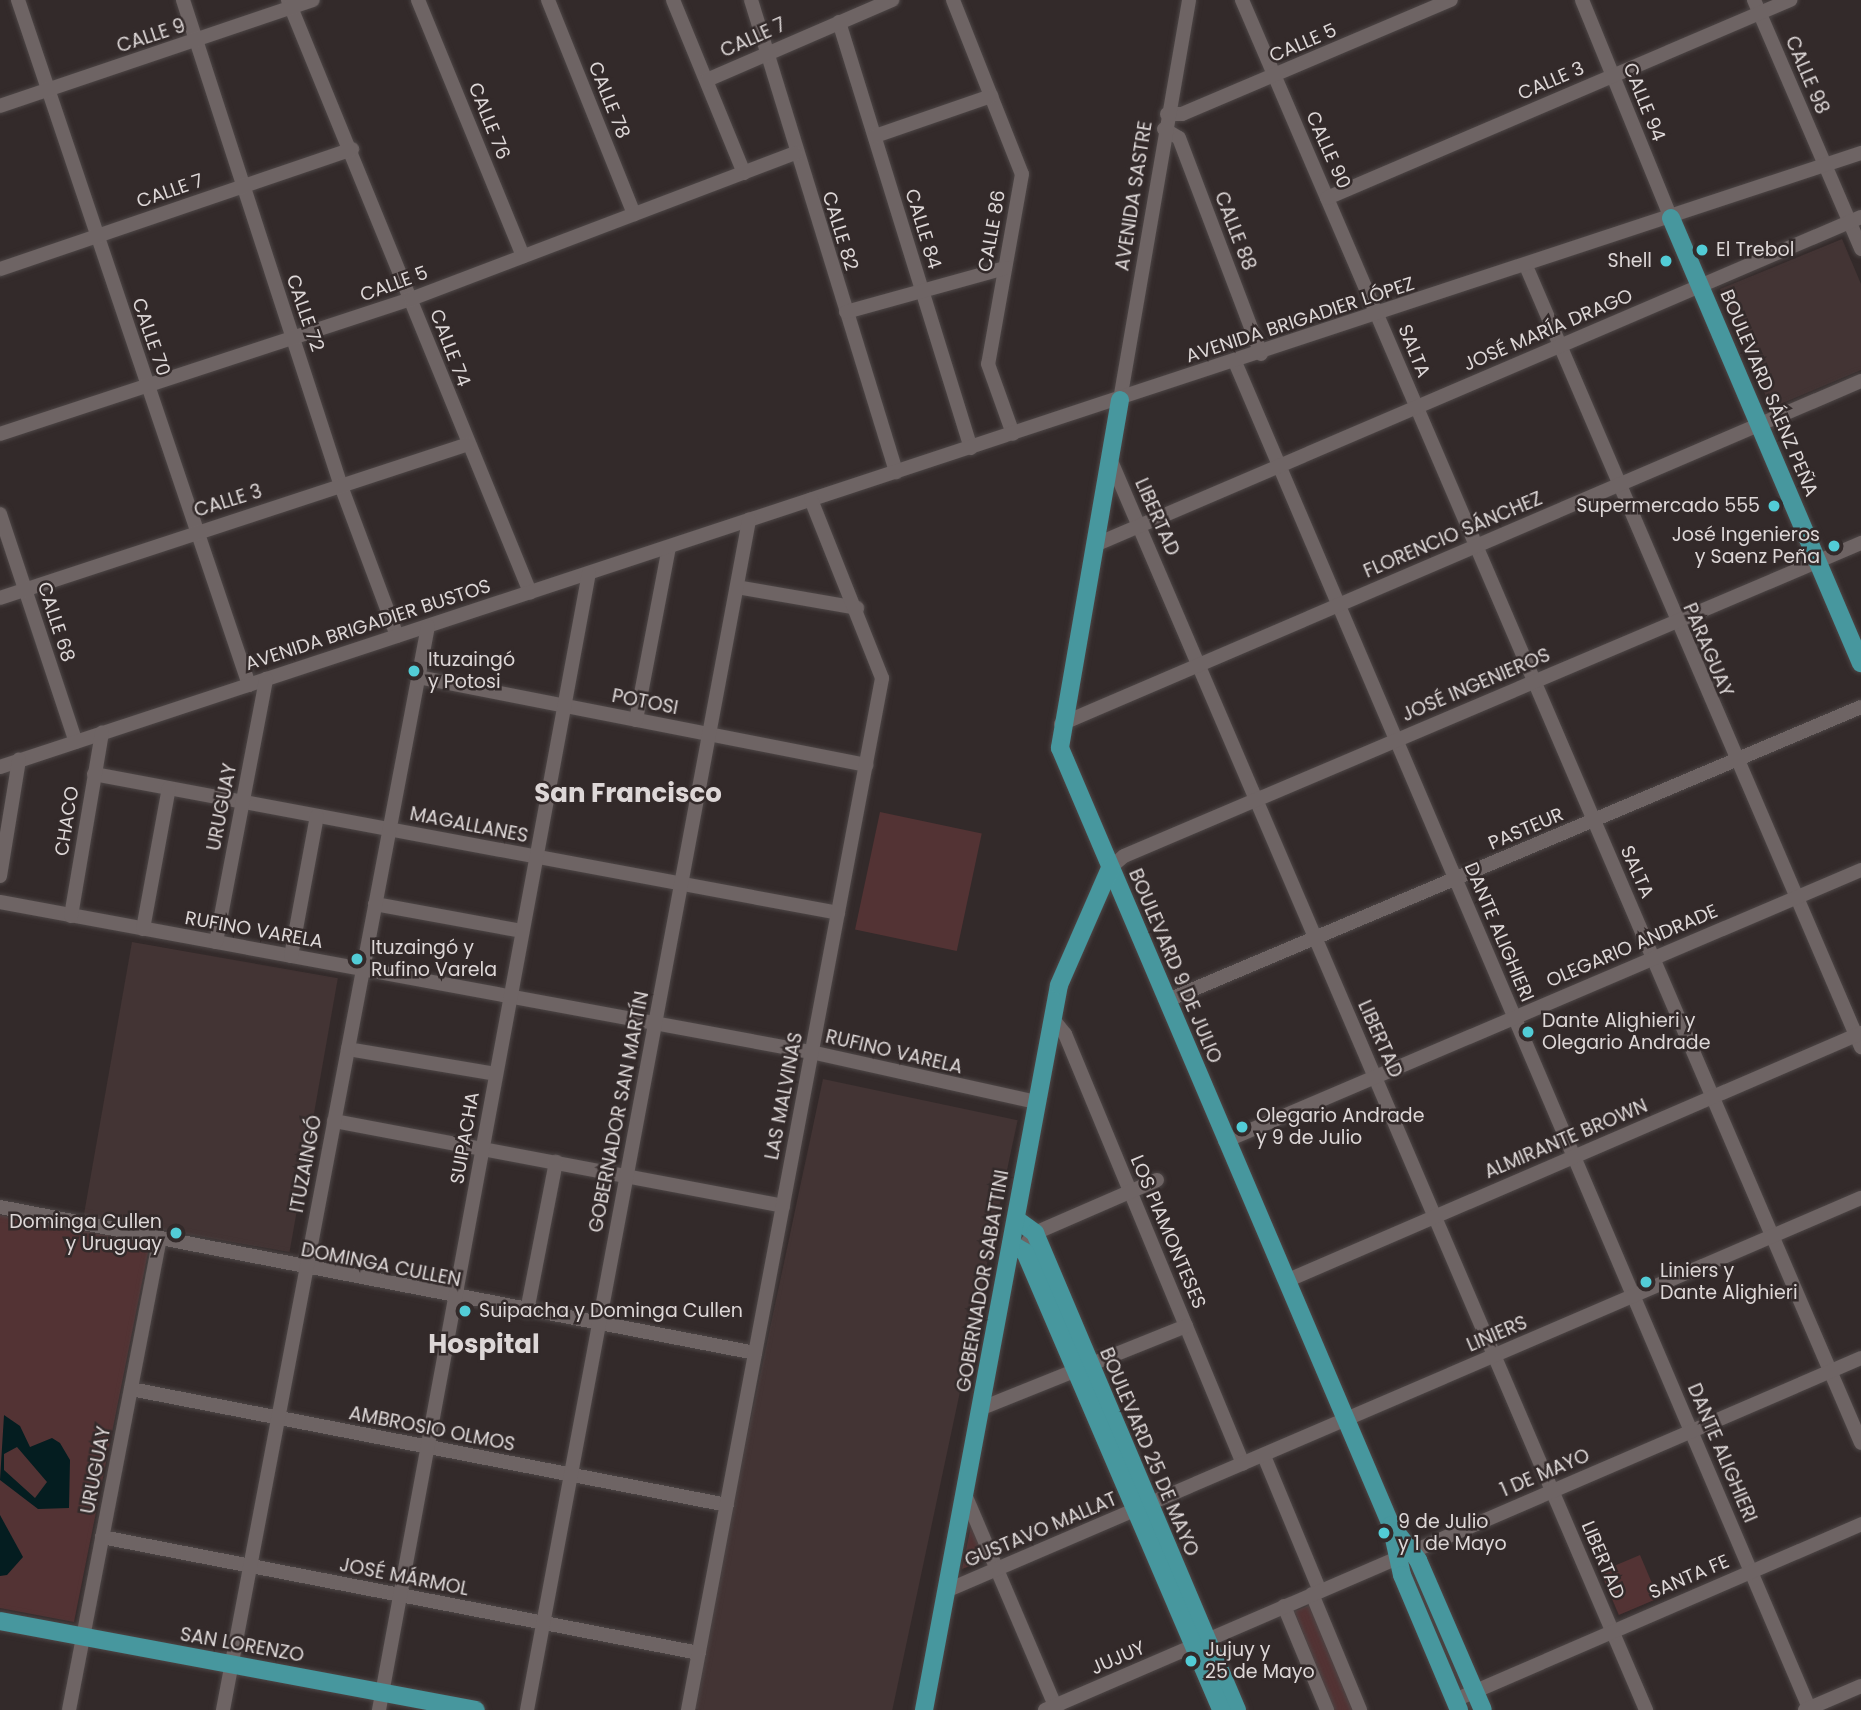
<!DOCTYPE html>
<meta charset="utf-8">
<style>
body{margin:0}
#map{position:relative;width:1861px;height:1710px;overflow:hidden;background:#332a2a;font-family:Poppins,sans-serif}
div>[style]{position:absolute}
.built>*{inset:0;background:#433434;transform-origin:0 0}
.green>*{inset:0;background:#533334;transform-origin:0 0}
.water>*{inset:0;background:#041d20}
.roads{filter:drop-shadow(0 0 2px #4d4646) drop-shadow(0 0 2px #4d4646)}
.minor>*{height:14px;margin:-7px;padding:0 7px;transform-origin:7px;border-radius:7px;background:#6e6464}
.major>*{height:18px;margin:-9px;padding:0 9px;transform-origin:9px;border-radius:9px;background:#47979e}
.dots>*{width:19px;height:19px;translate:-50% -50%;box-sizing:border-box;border:4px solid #332a2a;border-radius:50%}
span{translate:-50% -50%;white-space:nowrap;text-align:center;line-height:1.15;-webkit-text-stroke:5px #332a2a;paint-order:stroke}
.street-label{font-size:19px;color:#ddd7d7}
.poi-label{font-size:19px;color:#ddd7d7}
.left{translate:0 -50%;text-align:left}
.right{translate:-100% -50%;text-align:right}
.district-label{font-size:26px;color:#ddd7d7;font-weight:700}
</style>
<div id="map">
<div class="built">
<div style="clip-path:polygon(1842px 239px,1861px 284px,1861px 370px,1771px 408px,1720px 289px)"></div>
<div style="left:132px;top:942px;width:209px;height:278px;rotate:10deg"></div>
<div style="left:823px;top:1079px;width:199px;height:643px;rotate:12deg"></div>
</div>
<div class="green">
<div style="left:880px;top:812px;width:104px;height:120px;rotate:12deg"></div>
<div style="clip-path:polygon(0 1215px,143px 1242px,149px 1248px,74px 1622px,0 1608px)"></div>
<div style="clip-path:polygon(971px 1526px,986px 1560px,962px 1569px)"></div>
<div style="left:1640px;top:1555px;width:47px;height:43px;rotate:67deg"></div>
<div style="left:1310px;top:1605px;width:113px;height:17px;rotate:68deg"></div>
</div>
<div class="water">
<div style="clip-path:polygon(evenodd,4px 1415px,20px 1426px,30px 1447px,52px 1438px,60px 1443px,70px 1460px,69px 1508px,38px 1509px,0 1480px,4px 1415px,17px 1447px,47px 1482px,35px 1498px,4px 1470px,4px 1454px,17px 1447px)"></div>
<div style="clip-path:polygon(0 1515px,23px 1557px,7px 1575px,0 1576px)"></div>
</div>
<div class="roads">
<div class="minor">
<div style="left:18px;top:0;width:723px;rotate:71.36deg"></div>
<div style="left:183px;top:0;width:511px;rotate:71.99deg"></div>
<div style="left:341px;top:486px;width:160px;rotate:69.5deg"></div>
<div style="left:288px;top:0;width:640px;rotate:67.77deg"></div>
<div style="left:418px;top:0;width:277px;rotate:67.7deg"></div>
<div style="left:548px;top:0;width:231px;rotate:68.1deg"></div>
<div style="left:673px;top:0;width:187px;rotate:67.7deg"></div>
<div style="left:751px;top:0;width:494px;rotate:72.9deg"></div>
<div style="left:953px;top:0;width:187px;rotate:68.4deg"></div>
<div style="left:1022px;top:174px;width:193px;rotate:100.1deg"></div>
<div style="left:988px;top:364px;width:74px;rotate:70.3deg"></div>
<div style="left:1242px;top:0;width:1570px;rotate:66.78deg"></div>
<div style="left:1582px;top:0;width:235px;rotate:67.8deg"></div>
<div style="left:1754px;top:0;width:271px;rotate:66.7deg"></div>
<div style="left:839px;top:22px;width:446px;rotate:72.8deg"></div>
<div style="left:707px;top:80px;width:202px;rotate:-23.4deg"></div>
<div style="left:0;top:106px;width:330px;rotate:-18.7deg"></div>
<div style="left:1167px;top:114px;width:15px"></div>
<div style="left:1182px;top:114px;width:292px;rotate:-23deg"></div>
<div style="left:1164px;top:129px;width:17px;rotate:31deg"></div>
<div style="left:1179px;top:138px;width:231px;rotate:69.2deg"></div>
<div style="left:875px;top:136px;width:123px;rotate:-19deg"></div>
<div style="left:1327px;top:198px;width:504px;rotate:-23.15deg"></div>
<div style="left:1526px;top:266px;width:850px;rotate:66.78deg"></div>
<div style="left:0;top:269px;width:372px;rotate:-18.8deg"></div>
<div style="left:846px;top:312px;width:165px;rotate:-15.5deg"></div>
<div style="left:1235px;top:362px;width:1466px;rotate:66.9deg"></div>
<div style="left:1120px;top:400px;width:406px;rotate:-80.2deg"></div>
<div style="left:0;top:434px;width:433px;rotate:-18.2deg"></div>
<div style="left:411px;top:299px;width:411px;rotate:-20.8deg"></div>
<div style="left:1111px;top:461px;width:1359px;rotate:66.81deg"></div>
<div style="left:0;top:514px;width:240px;rotate:71.6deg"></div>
<div style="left:1097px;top:544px;width:831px;rotate:-23.17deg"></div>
<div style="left:737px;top:587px;width:122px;rotate:9.9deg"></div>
<div style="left:0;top:598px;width:493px;rotate:-18.2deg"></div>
<div style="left:418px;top:677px;width:457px;rotate:11.1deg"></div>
<div style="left:636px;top:720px;width:176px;rotate:-79.2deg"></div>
<div style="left:1061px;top:724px;width:870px;rotate:-23.21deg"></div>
<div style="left:0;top:767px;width:1960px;rotate:-18.26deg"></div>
<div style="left:94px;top:774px;width:757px;rotate:10.58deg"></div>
<div style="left:1110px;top:868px;width:18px;rotate:-41deg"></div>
<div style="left:1124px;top:856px;width:801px;rotate:-23.01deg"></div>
<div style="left:0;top:876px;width:118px;rotate:-80.7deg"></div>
<div style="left:0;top:902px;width:825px;rotate:10.48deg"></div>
<div style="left:811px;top:1052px;width:230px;rotate:12.5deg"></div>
<div style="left:375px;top:904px;width:149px;rotate:10.4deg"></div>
<div style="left:71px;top:916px;width:186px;rotate:-80.4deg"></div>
<div style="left:143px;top:929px;width:143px;rotate:-79.6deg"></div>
<div style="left:216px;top:942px;width:268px;rotate:-79.2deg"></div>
<div style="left:291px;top:956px;width:142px;rotate:-79.5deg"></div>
<div style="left:1168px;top:1000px;width:752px;rotate:-22.92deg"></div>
<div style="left:1052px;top:1018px;width:21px;rotate:51deg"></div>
<div style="left:1065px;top:1034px;width:465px;rotate:67.5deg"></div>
<div style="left:348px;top:1049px;width:150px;rotate:9.6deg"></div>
<div style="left:334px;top:1121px;width:457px;rotate:10.7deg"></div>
<div style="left:1225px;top:1141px;width:691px;rotate:-23.08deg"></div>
<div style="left:0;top:1207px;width:769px;rotate:10.94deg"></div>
<div style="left:1022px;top:1249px;width:21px;rotate:-51deg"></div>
<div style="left:1035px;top:1233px;width:133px;rotate:-23.5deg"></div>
<div style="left:1286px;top:1281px;width:626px;rotate:-23.33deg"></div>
<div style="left:527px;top:1311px;width:152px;rotate:-79deg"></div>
<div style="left:131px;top:1389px;width:607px;rotate:11.01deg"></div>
<div style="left:982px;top:1408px;width:220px;rotate:-21.9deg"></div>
<div style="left:1264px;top:1456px;width:146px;rotate:67.5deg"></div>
<div style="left:966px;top:1497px;width:232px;rotate:66.9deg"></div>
<div style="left:102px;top:1537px;width:608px;rotate:11deg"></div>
<div style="left:948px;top:1590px;width:994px;rotate:-23.24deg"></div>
<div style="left:1312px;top:1594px;width:126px;rotate:67.5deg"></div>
<div style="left:1284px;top:1606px;width:113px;rotate:67.5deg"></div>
<div style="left:1455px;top:1700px;width:443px;rotate:-23.4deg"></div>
<div style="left:69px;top:1710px;width:481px;rotate:-79.1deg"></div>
<div style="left:223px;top:1710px;width:1103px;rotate:-79.29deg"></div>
<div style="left:379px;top:1710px;width:1156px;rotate:-79.54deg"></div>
<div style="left:527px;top:1710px;width:1211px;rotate:-79.43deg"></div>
<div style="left:688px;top:1710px;width:1050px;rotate:-79.35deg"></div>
<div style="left:882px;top:678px;width:192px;rotate:-111.7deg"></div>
<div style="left:1045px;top:1710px;width:889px;rotate:-23.33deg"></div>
<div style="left:1805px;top:1710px;width:61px;rotate:-23.2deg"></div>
</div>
<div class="major">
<div style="left:1671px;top:218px;width:484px;rotate:66.9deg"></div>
<div style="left:1120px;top:400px;width:353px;rotate:99.8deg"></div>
<div style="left:1060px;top:748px;width:845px;rotate:66.93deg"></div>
<div style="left:1391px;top:1525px;width:51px;rotate:77.6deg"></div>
<div style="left:1402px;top:1575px;width:147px;rotate:67.1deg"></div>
<div style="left:1016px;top:1219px;width:24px;rotate:36deg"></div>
<div style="left:1035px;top:1233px;width:518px;rotate:67.05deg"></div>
<div style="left:1011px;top:1244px;width:16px;rotate:30deg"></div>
<div style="left:1025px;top:1252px;width:498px;rotate:66.8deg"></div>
<div style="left:1393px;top:1528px;width:41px;rotate:52deg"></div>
<div style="left:1418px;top:1560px;width:163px;rotate:66.6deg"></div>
<div style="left:0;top:1621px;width:484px;rotate:10.6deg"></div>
<div style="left:924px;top:1710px;width:737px;rotate:-79.45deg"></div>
<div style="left:1059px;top:985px;width:128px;rotate:-66.4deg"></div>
</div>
</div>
<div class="dots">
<div style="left:1702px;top:250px;background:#52ccd6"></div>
<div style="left:1666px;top:261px;background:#52ccd6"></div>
<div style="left:1774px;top:506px;background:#52ccd6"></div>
<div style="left:1834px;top:546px;background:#52ccd6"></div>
<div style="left:414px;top:671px;background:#52ccd6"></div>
<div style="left:357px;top:959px;background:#52ccd6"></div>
<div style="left:1528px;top:1032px;background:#52ccd6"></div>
<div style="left:1242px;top:1127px;background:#52ccd6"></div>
<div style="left:176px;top:1233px;background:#52ccd6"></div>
<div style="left:1646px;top:1282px;background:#52ccd6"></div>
<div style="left:465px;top:1311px;background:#52ccd6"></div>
<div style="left:1384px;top:1533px;background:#52ccd6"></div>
<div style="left:1191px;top:1661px;background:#52ccd6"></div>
</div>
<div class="street-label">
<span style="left:151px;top:36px;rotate:-18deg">CALLE 9</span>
<span style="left:753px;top:38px;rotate:-24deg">CALLE 7</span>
<span style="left:1303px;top:43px;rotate:-23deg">CALLE 5</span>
<span style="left:1807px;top:75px;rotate:67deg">CALLE 98</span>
<span style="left:1551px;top:81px;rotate:-23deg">CALLE 3</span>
<span style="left:609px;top:100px;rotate:68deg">CALLE 78</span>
<span style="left:1644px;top:102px;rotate:68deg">CALLE 94</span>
<span style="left:489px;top:121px;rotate:68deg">CALLE 76</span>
<span style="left:1328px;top:150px;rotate:66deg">CALLE 90</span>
<span style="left:170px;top:191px;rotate:-19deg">CALLE 7</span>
<span style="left:1134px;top:196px;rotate:-81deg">AVENIDA SASTRE</span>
<span style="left:923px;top:229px;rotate:73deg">CALLE 84</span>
<span style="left:840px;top:231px;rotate:73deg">CALLE 82</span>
<span style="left:992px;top:231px;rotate:-80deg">CALLE 86</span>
<span style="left:1235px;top:231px;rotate:69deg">CALLE 88</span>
<span style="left:394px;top:284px;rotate:-20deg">CALLE 5</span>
<span style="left:305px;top:313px;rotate:71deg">CALLE 72</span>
<span style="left:1300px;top:320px;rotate:-18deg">AVENIDA BRIGADIER LÓPEZ</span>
<span style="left:1548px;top:330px;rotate:-23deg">JOSÉ MARÍA DRAGO</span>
<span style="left:151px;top:337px;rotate:71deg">CALLE 70</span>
<span style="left:450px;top:348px;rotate:69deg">CALLE 74</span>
<span style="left:1414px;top:351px;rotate:68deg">SALTA</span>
<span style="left:1769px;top:393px;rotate:67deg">BOULEVARD SÁENZ PEÑA</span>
<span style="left:228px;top:501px;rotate:-17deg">CALLE 3</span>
<span style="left:1157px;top:517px;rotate:66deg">LIBERTAD</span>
<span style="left:1453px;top:535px;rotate:-23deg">FLORENCIO SÁNCHEZ</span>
<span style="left:56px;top:622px;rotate:72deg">CALLE 68</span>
<span style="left:368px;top:625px;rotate:-18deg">AVENIDA BRIGADIER BUSTOS</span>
<span style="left:1708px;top:650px;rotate:67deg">PARAGUAY</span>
<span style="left:1476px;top:685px;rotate:-23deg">JOSÉ INGENIEROS</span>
<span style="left:645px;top:702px;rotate:11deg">POTOSI</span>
<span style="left:222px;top:807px;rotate:-79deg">URUGUAY</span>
<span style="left:67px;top:821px;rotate:-81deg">CHACO</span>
<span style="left:469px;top:825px;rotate:11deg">MAGALLANES</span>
<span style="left:1526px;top:829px;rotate:-23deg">PASTEUR</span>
<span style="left:1637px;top:872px;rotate:66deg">SALTA</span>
<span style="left:254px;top:930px;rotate:10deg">RUFINO VARELA</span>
<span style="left:1499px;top:932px;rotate:67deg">DANTE ALIGHIERI</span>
<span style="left:1632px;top:946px;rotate:-23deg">OLEGARIO ANDRADE</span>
<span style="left:1175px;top:966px;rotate:67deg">BOULEVARD 9 DE JULIO</span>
<span style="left:1380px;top:1039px;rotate:66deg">LIBERTAD</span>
<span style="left:894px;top:1052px;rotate:13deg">RUFINO VARELA</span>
<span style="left:784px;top:1096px;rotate:-79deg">LAS MALVINAS</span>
<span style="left:619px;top:1112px;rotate:-79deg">GOBERNADOR SAN MARTÍN</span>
<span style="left:465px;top:1138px;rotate:-80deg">SUIPACHA</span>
<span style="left:1566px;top:1139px;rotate:-23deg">ALMIRANTE BROWN</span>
<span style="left:306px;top:1164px;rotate:-79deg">ITUZAINGÓ</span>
<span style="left:1168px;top:1232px;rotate:67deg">LOS PIAMONTESES</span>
<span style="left:381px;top:1265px;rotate:11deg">DOMINGA CULLEN</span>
<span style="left:983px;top:1281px;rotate:-80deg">GOBERNADOR SABATTINI</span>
<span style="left:1497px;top:1334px;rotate:-23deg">LINIERS</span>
<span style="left:432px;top:1429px;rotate:11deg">AMBROSIO OLMOS</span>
<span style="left:1149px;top:1452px;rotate:67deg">BOULEVARD 25 DE MAYO</span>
<span style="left:1722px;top:1453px;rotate:67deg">DANTE ALIGHIERI</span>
<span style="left:96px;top:1470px;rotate:-79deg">URUGUAY</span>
<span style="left:1545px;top:1473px;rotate:-23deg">1 DE MAYO</span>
<span style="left:1041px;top:1530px;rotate:-23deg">GUSTAVO MALLAT</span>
<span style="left:1603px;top:1560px;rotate:67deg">LIBERTAD</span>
<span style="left:404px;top:1577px;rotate:11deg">JOSÉ MÁRMOL</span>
<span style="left:1689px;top:1577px;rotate:-23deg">SANTA FE</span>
<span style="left:242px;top:1645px;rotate:10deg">SAN LORENZO</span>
<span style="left:1118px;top:1658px;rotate:-23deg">JUJUY</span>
</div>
<div class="poi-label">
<span class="left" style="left:1716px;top:250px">El Trebol</span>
<span class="right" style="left:1652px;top:261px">Shell</span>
<span class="right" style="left:1760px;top:506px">Supermercado 555</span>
<span class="right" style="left:1820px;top:546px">José Ingenieros<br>y Saenz Peña</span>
<span class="left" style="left:428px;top:671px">Ituzaingó<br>y Potosi</span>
<span class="left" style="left:371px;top:959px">Ituzaingó y<br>Rufino Varela</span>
<span class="left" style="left:1542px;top:1032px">Dante Alighieri y<br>Olegario Andrade</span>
<span class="left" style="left:1256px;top:1127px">Olegario Andrade<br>y 9 de Julio</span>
<span class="right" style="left:162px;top:1233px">Dominga Cullen<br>y Uruguay</span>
<span class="left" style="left:1660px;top:1282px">Liniers y<br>Dante Alighieri</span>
<span class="left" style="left:479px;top:1311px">Suipacha y Dominga Cullen</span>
<span class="left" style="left:1398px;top:1533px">9 de Julio<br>y 1 de Mayo</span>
<span class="left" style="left:1205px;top:1661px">Jujuy y<br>25 de Mayo</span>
</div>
<div class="district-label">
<span style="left:628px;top:794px">San Francisco</span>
<span style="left:484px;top:1345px">Hospital</span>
</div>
</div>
